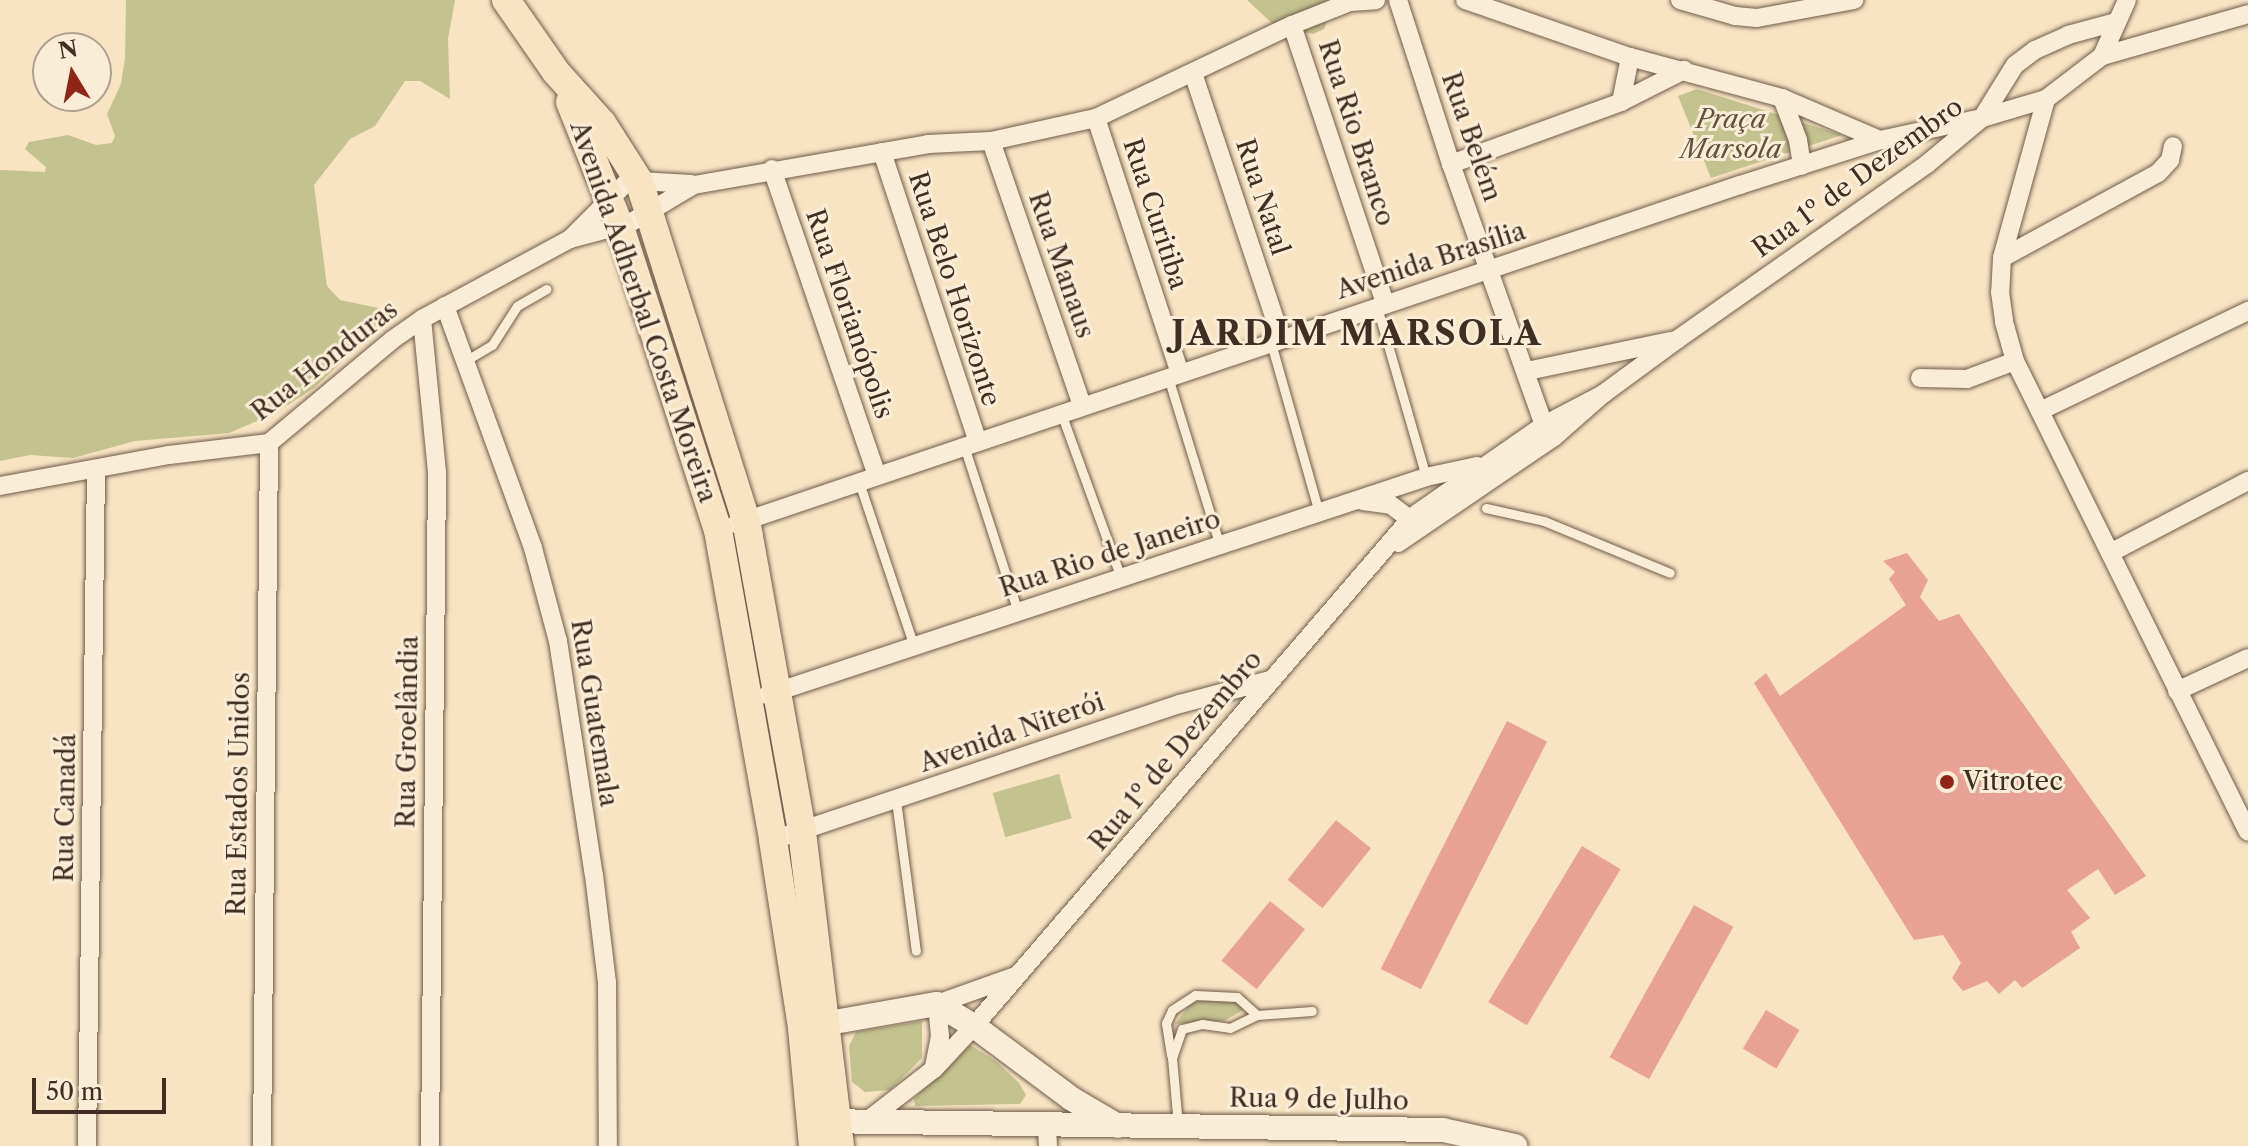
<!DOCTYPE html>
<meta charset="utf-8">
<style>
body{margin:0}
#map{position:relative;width:2248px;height:1146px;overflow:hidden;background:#f8e4c3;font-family:"Libre Caslon Text",serif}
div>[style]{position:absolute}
.green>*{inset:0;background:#c4c28f;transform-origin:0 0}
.building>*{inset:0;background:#e7a295;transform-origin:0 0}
.roads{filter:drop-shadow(0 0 2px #6f5b4a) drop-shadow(0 0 2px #6f5b4a)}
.service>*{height:9px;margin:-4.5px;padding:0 4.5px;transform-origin:4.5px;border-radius:4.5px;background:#faedd8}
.minor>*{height:18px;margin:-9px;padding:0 9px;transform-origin:9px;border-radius:9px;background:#faedd8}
.secondary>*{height:24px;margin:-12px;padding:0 12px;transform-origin:12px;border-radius:12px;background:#faedd8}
.primary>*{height:28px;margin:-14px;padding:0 14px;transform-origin:14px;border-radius:14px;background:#f8e4c3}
.dots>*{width:22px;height:22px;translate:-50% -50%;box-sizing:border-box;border:4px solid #faedd8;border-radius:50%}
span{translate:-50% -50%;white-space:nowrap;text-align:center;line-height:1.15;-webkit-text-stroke:6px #faedd8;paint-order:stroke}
.park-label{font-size:26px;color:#62523c;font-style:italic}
.street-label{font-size:26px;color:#412d21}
.poi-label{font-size:26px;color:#412d21}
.left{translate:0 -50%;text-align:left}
.district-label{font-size:34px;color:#412d21;font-weight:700;letter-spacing:2px}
.north{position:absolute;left:32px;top:32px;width:80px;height:80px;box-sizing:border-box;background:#faedd8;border:2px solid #b0a08f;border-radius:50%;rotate:350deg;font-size:22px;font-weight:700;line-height:32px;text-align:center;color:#412d21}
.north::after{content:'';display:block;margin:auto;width:28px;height:36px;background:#8f2418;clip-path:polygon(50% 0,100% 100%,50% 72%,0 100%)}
.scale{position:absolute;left:32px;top:1078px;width:134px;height:36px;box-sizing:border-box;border:4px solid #412d21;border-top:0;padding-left:10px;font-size:24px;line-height:28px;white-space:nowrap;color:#412d21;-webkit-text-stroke:6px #faedd8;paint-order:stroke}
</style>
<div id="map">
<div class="green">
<div style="clip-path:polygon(126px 0,455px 0,448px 39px,450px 99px,420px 81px,405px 81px,375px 126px,350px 139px,314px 185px,327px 286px,340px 300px,378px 308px,383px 314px,382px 324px,314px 388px,274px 414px,229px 433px,135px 441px,73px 458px,30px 455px,0 461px,0 170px,45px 172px,46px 167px,25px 149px,29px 142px,68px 135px,96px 145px,112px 143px,115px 136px,107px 114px,121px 84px,125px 58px)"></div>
<div style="clip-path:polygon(1247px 0,1335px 0,1324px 29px,1313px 34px,1274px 25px)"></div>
<div style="clip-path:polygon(1697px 89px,1842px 135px,1711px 178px,1678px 96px)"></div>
<div style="left:1059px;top:774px;width:46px;height:69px;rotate:74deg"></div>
<div style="clip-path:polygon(1209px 999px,1236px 1002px,1245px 1009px,1224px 1021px,1175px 1024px,1191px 1003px)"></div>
<div style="clip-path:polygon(922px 1021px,922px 1058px,890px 1090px,865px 1092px,852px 1082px,849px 1046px,856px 1032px)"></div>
<div style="clip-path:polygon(967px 1043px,997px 1062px,1019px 1083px,1026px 1095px,1020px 1104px,915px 1106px,914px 1099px)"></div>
</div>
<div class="building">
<div style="clip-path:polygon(1907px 553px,1928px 580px,1920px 597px,1939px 621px,1959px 614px,2146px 876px,2115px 895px,2098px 869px,2067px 890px,2090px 918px,2071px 932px,2080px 948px,2022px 988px,2015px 980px,1999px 994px,1987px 981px,1963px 991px,1952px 978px,1961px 963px,1943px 935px,1914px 940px,1754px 683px,1766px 673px,1780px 696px,1906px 605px,1889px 579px,1895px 572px,1883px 561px)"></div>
<div style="left:1507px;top:721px;width:45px;height:278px;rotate:27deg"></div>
<div style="left:1336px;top:820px;width:45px;height:77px;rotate:39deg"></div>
<div style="left:1582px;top:846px;width:45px;height:182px;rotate:31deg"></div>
<div style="left:1270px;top:901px;width:45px;height:77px;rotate:39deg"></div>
<div style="left:1694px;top:905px;width:45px;height:174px;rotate:29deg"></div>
<div style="left:1766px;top:1010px;width:39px;height:45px;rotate:31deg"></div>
</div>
<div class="roads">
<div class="service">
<div style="left:1377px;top:307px;width:177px;rotate:73.9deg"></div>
<div style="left:1271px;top:343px;width:177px;rotate:74.2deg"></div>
<div style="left:465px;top:361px;width:31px;rotate:-31deg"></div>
<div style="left:492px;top:345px;width:46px;rotate:-57.3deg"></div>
<div style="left:517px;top:306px;width:34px;rotate:-30deg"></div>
<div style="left:1168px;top:377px;width:177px;rotate:72.9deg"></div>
<div style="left:1061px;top:413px;width:176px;rotate:70deg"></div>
<div style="left:964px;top:446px;width:175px;rotate:72deg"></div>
<div style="left:859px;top:482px;width:173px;rotate:71.5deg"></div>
<div style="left:1486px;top:508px;width:59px;rotate:12.6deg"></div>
<div style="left:1544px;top:521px;width:136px;rotate:22.4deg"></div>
<div style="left:896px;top:800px;width:152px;rotate:82.5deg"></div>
<div style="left:1171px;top:1055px;width:32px;rotate:-99deg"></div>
<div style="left:1166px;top:1023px;width:14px;rotate:-65deg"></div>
<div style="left:1172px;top:1010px;width:27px;rotate:-33deg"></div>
<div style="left:1195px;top:995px;width:42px;rotate:2.7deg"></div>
<div style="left:1237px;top:997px;width:27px;rotate:42deg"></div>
<div style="left:1178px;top:1126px;width:68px;rotate:-95deg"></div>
<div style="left:1172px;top:1058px;width:31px;rotate:-71deg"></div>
<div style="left:1182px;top:1029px;width:21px;rotate:-14deg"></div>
<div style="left:1202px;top:1024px;width:28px;rotate:8deg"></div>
<div style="left:1230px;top:1028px;width:30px;rotate:-26deg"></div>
<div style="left:1257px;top:1015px;width:55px;rotate:-4.2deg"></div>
</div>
<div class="minor">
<div style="left:1398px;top:0;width:172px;rotate:72.1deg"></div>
<div style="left:1451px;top:164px;width:277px;rotate:70.4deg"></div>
<div style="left:1544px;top:425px;width:10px;rotate:127deg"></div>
<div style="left:1465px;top:0;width:175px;rotate:19.1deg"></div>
<div style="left:1630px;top:57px;width:157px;rotate:15.1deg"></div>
<div style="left:1782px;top:98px;width:107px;rotate:23.2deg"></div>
<div style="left:1680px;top:0;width:57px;rotate:16.2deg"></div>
<div style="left:1735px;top:16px;width:22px;rotate:5deg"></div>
<div style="left:1757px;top:18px;width:99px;rotate:-10.5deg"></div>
<div style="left:1292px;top:25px;width:293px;rotate:71.5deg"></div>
<div style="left:2102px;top:56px;width:152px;rotate:-16deg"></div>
<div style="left:1193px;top:73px;width:279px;rotate:71.6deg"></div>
<div style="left:1782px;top:98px;width:45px;rotate:69.1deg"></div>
<div style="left:1798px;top:140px;width:26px;rotate:81deg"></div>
<div style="left:2046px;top:99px;width:165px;rotate:105.5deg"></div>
<div style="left:2002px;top:258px;width:34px;rotate:93deg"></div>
<div style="left:2000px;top:292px;width:30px;rotate:82deg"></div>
<div style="left:2004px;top:322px;width:41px;rotate:74.2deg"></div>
<div style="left:2015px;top:361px;width:525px;rotate:63.68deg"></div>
<div style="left:1621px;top:102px;width:46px;rotate:-78.7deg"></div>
<div style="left:1096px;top:118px;width:268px;rotate:71.8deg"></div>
<div style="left:991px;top:141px;width:280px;rotate:71deg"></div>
<div style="left:882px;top:152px;width:305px;rotate:71.7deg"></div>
<div style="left:1451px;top:164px;width:181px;rotate:-20deg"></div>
<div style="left:1621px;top:102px;width:71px;rotate:-26.9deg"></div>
<div style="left:772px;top:169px;width:324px;rotate:71.1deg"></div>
<div style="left:570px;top:239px;width:78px;rotate:-45deg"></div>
<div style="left:625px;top:184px;width:14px;rotate:-12deg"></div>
<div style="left:639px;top:181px;width:52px;rotate:3.3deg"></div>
<div style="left:2002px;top:258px;width:178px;rotate:-28.6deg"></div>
<div style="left:2158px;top:173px;width:18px;rotate:-47deg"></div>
<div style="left:2170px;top:160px;width:14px;rotate:-78deg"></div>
<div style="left:445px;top:306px;width:258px;rotate:70deg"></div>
<div style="left:533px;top:548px;width:96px;rotate:75deg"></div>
<div style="left:558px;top:641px;width:237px;rotate:81.3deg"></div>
<div style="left:594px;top:875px;width:108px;rotate:83.1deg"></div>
<div style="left:607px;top:982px;width:164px;rotate:89.7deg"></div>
<div style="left:422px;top:319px;width:155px;rotate:84.4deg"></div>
<div style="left:437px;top:473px;width:673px;rotate:90.6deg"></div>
<div style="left:1527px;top:371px;width:147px;rotate:-11.8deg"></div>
<div style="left:1920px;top:378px;width:47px;rotate:1.2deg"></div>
<div style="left:1967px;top:379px;width:51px;rotate:-20.6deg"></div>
<div style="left:2040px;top:411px;width:231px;rotate:-25.7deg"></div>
<div style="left:0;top:486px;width:172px;rotate:-10.4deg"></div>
<div style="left:169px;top:455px;width:101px;rotate:-6.8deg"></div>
<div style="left:269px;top:443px;width:160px;rotate:-39.9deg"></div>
<div style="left:392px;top:340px;width:37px;rotate:-35deg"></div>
<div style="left:422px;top:319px;width:168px;rotate:-28.4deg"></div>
<div style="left:570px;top:239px;width:62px;rotate:-14.9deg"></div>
<div style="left:630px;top:223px;width:74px;rotate:-30.7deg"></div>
<div style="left:694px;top:185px;width:238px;rotate:-9.9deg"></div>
<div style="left:928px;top:144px;width:63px;rotate:-2.7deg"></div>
<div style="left:991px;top:141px;width:107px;rotate:-12.4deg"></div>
<div style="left:1096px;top:118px;width:217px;rotate:-25.4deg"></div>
<div style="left:1292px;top:25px;width:62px;rotate:-21.6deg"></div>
<div style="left:1350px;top:2px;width:26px;rotate:-4deg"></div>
<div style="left:1363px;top:501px;width:28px;rotate:8deg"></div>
<div style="left:1391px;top:505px;width:34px;rotate:37deg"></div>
<div style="left:736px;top:524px;width:1060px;rotate:-18.66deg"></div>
<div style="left:1740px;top:185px;width:147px;rotate:-17.8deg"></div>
<div style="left:1880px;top:140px;width:104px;rotate:-12.2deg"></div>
<div style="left:1982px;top:118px;width:67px;rotate:-16.5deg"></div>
<div style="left:2046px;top:99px;width:71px;rotate:-37.5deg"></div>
<div style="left:2102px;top:56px;width:61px;rotate:-65.9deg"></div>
<div style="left:1398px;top:543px;width:189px;rotate:-34.2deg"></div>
<div style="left:1554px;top:437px;width:65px;rotate:-41.3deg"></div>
<div style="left:1603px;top:394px;width:93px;rotate:-36.3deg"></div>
<div style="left:1678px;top:339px;width:304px;rotate:-35.1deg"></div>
<div style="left:1927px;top:164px;width:72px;rotate:-39.9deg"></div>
<div style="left:1982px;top:118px;width:62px;rotate:-58.1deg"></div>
<div style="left:2015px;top:65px;width:25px;rotate:-37deg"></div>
<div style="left:2035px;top:50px;width:36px;rotate:-24deg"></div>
<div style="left:2068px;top:35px;width:50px;rotate:-15.2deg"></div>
<div style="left:2110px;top:553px;width:156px;rotate:-27.6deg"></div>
<div style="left:2177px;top:691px;width:78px;rotate:-24.9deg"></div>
<div style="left:767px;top:695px;width:694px;rotate:-18.3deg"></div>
<div style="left:1426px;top:477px;width:52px;rotate:-12.2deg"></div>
<div style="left:773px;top:840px;width:429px;rotate:-18.5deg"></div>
<div style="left:1180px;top:704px;width:93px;rotate:-14.9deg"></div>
<div style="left:934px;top:1067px;width:31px;rotate:-79deg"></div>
<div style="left:940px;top:1037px;width:33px;rotate:-95deg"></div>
<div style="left:937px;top:1004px;width:81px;rotate:-19.6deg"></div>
<div style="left:868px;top:1120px;width:83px;rotate:-37.7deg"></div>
<div style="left:934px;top:1069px;width:59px;rotate:-47.1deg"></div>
<div style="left:974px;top:1026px;width:672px;rotate:-49.29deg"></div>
<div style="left:1412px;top:517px;width:161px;rotate:-34.9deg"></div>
<div style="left:1544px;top:425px;width:67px;rotate:-27.7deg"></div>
<div style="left:1047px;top:1127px;width:19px;rotate:87deg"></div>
<div style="left:87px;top:1146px;width:676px;rotate:-89.24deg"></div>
<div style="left:262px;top:1146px;width:703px;rotate:-89.43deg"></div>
</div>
<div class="secondary">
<div style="left:806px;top:1027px;width:133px;rotate:-10deg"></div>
<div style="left:937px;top:1004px;width:43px;rotate:30.7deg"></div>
<div style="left:974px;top:1026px;width:122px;rotate:36.7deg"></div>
<div style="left:1072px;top:1099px;width:53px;rotate:30.4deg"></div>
<div style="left:819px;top:1121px;width:624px;rotate:0.83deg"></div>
<div style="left:1443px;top:1130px;width:74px;rotate:12.5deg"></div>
</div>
<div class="primary">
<div style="left:506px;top:0;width:88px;rotate:55.2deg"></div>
<div style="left:556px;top:72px;width:69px;rotate:48deg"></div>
<div style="left:602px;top:123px;width:69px;rotate:57.5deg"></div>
<div style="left:639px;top:181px;width:355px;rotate:72.5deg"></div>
<div style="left:746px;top:520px;width:317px;rotate:79.8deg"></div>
<div style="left:802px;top:832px;width:316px;rotate:83.1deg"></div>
<div style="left:570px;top:102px;width:135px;rotate:68.2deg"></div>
<div style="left:620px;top:227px;width:318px;rotate:72.1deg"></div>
<div style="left:718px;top:530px;width:315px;rotate:79.9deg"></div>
<div style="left:773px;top:840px;width:190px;rotate:81.2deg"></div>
<div style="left:802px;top:1028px;width:119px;rotate:84.7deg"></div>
</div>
</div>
<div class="dots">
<div style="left:1947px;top:782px;background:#8f2418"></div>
</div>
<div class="park-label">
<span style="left:1731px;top:135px">Praça<br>Marsola</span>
</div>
<div class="street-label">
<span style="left:1356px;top:133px;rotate:72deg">Rua Rio Branco</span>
<span style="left:1471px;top:137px;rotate:71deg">Rua Belém</span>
<span style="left:1858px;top:178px;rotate:-36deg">Rua 1º de Dezembro</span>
<span style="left:1262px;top:197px;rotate:72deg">Rua Natal</span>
<span style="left:1155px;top:214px;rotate:72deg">Rua Curitiba</span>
<span style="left:1431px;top:261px;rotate:-18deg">Avenida Brasília</span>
<span style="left:1061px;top:265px;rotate:71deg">Rua Manaus</span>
<span style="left:954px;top:289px;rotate:72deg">Rua Belo Horizonte</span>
<span style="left:643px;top:312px;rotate:71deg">Avenida Adherbal Costa Moreira</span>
<span style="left:849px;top:314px;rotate:71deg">Rua Florianópolis</span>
<span style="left:325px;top:361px;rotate:-38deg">Rua Honduras</span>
<span style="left:1110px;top:554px;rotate:-18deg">Rua Rio de Janeiro</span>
<span style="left:594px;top:713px;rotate:81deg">Rua Guatemala</span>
<span style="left:408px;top:732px;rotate:-89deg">Rua Groelândia</span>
<span style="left:1012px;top:733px;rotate:-19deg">Avenida Niterói</span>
<span style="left:1176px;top:751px;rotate:-50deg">Rua 1º de Dezembro</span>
<span style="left:239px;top:794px;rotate:-89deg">Rua Estados Unidos</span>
<span style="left:66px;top:808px;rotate:-89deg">Rua Canadá</span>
<span style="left:1319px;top:1100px;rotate:1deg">Rua 9 de Julho</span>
</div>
<div class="poi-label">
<span class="left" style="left:1963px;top:782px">Vitrotec</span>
</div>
<div class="district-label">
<span style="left:1357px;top:334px">JARDIM MARSOLA</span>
</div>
<div class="north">N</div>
<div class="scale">50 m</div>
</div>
